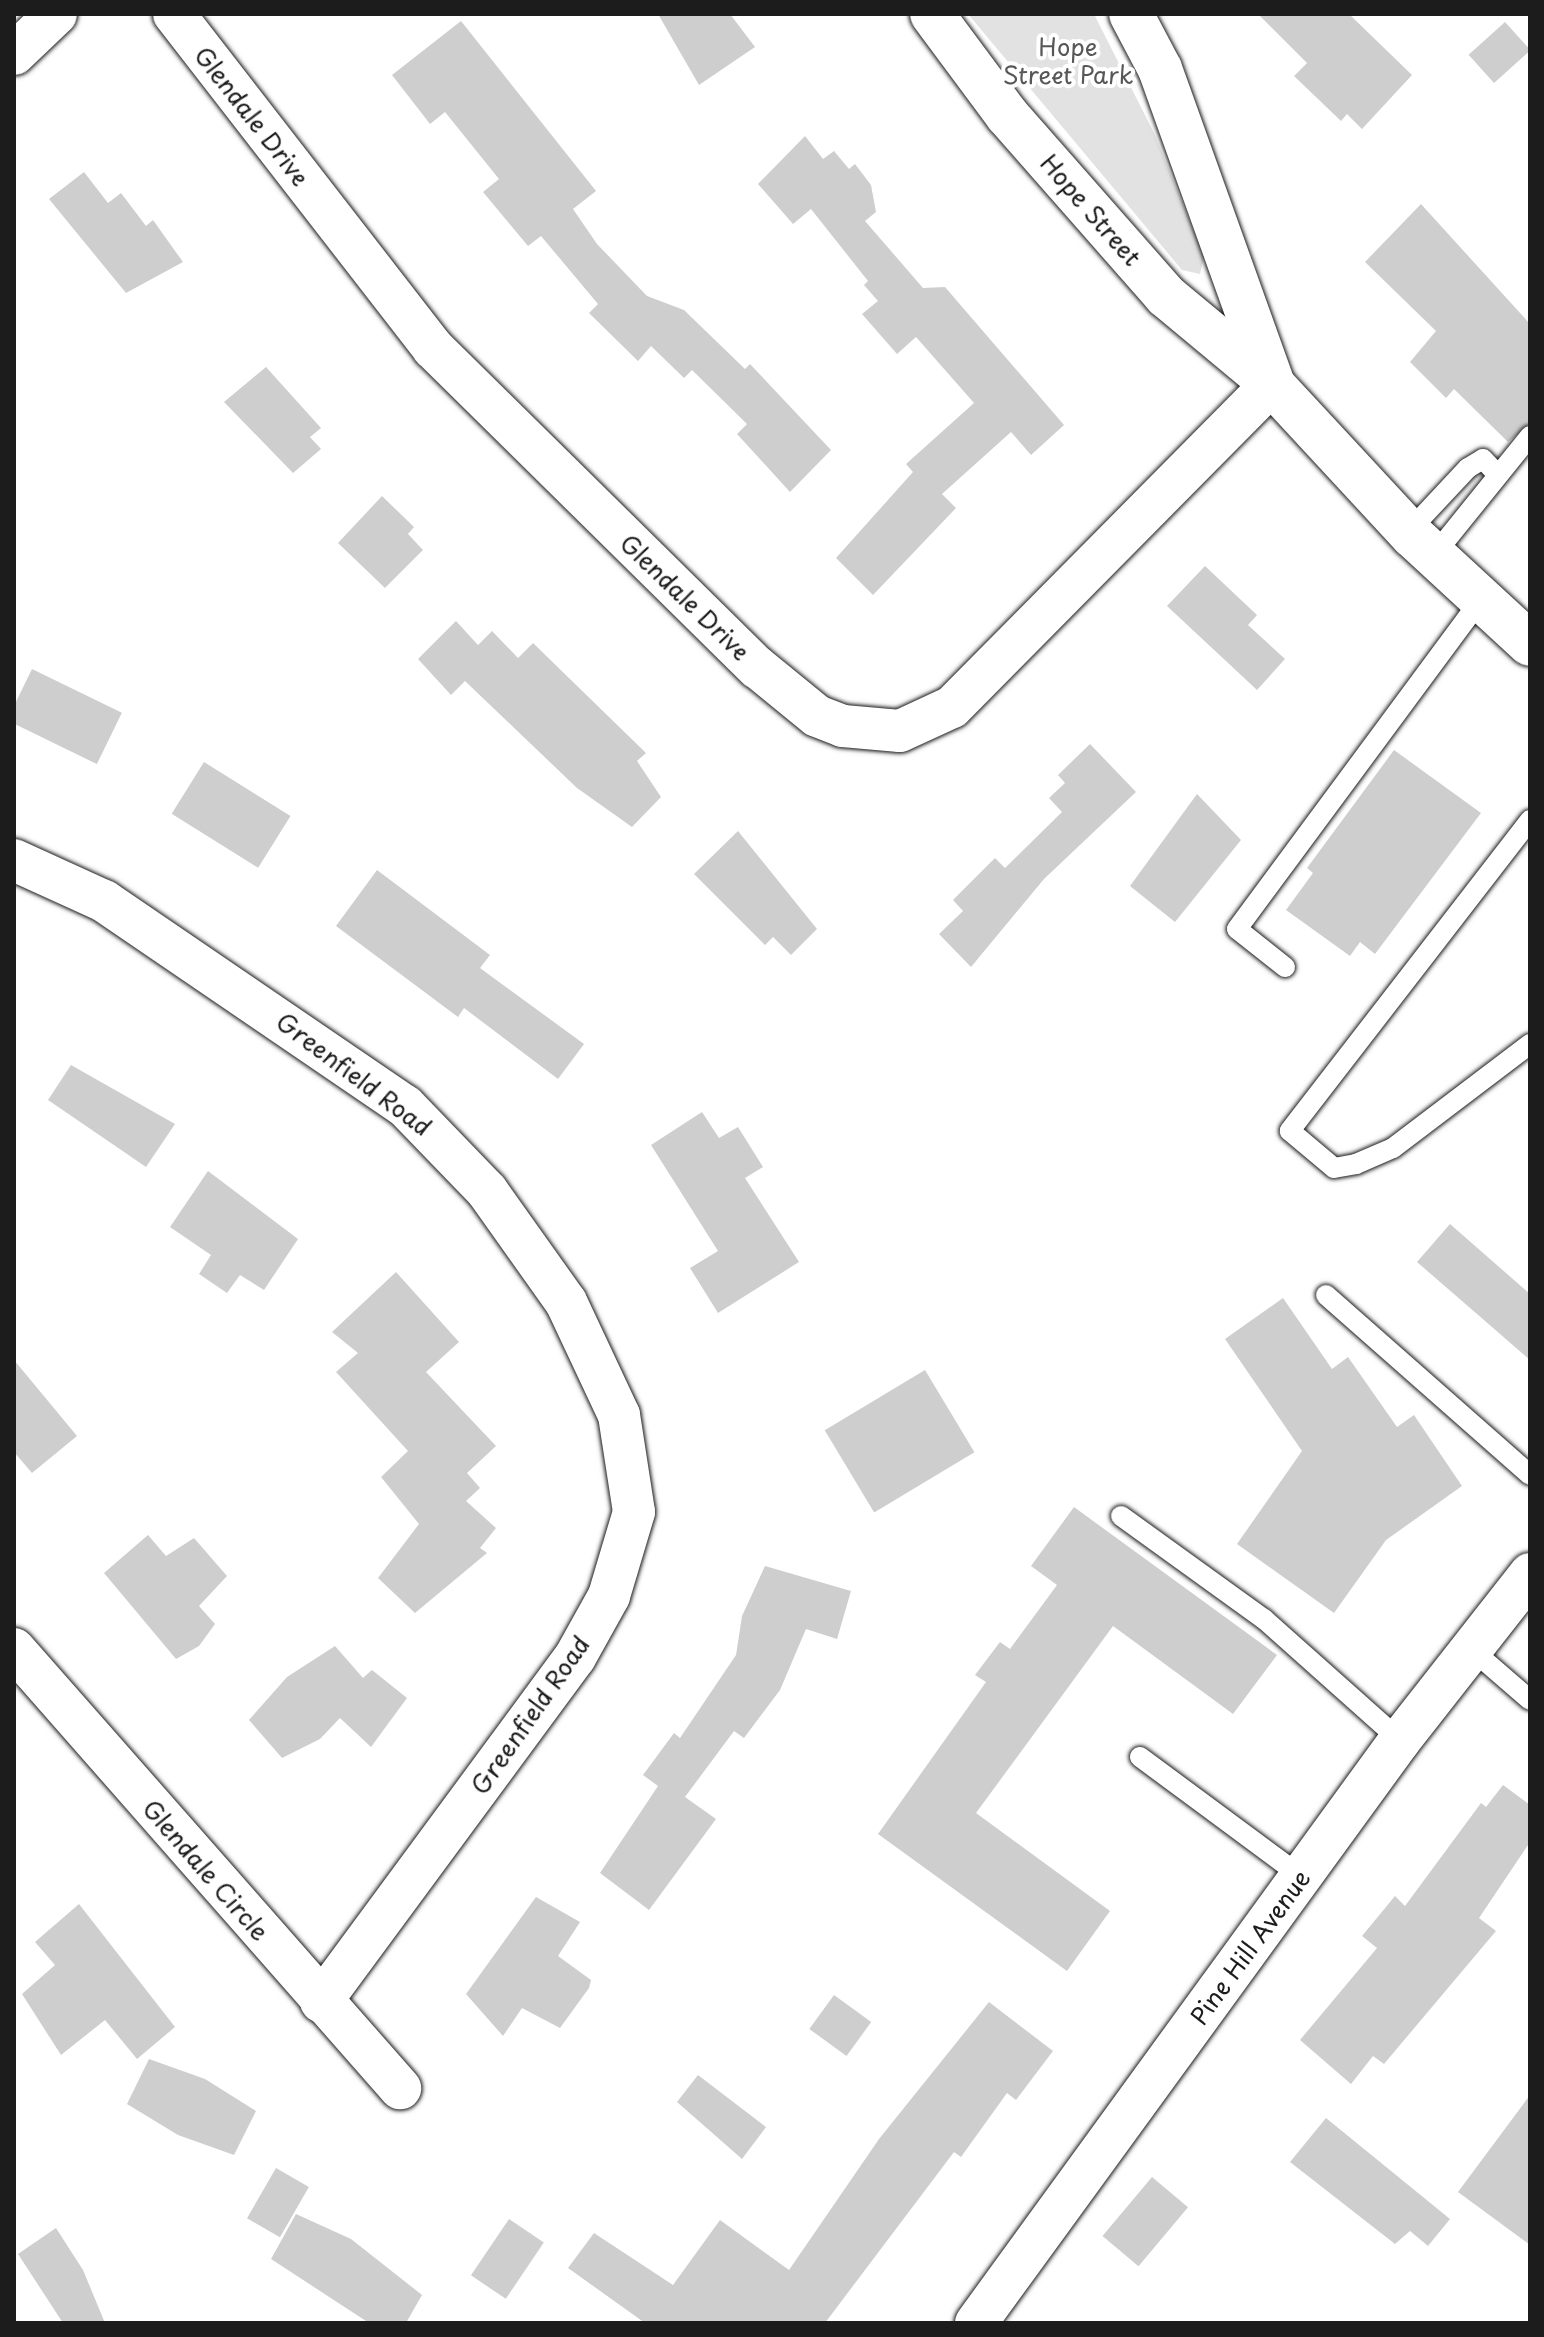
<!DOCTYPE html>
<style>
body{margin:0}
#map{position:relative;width:1544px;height:2337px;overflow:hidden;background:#fff;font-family:"Playpen Sans",sans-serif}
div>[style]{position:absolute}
.green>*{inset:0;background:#e2e2e2}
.building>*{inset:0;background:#cecece;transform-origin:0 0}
.roads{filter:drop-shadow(0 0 2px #1c1c1c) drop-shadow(0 0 2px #1c1c1c)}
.service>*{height:20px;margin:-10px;padding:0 10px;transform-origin:10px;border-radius:10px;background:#fff}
.minor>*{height:42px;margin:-21px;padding:0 21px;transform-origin:21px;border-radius:21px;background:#fff}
.secondary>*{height:44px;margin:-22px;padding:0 22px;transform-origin:22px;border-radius:22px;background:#fff}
span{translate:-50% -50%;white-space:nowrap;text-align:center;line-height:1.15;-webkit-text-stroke:8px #fff;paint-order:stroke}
.park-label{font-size:24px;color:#575757}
.street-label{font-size:24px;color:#1c1c1c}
.frame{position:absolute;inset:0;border:16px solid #1c1c1c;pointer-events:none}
</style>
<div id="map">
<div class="green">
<div style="clip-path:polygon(968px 14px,1094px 14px,1155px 135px,1204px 257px,1200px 274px,1182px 270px)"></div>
</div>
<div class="building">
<div style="clip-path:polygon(658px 14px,730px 14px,755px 47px,699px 85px)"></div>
<div style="clip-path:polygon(1258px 14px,1349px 14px,1412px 75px,1362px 129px,1347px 114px,1341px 121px,1294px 76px,1307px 63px)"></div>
<div style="clip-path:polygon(461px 21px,596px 191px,573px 209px,597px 244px,647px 296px,684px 310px,745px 369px,750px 364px,831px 450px,790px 492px,737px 434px,747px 424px,692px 370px,684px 378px,651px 346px,638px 361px,589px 313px,598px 304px,541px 236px,528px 246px,483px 192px,499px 179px,445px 112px,430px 124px,392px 75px)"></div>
<div style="left:1505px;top:22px;width:38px;height:49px;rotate:48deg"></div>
<div style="clip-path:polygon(805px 136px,823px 159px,834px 151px,849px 169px,855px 164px,871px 185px,876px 212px,865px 221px,923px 288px,945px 287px,1064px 425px,1031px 455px,1011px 432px,942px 494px,956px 508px,873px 595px,836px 558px,913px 472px,906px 464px,974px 403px,916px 337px,897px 354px,862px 314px,878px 301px,864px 285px,868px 281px,811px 209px,793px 224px,758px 184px)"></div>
<div style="clip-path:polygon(84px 172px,108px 203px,121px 193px,146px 226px,153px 220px,183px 262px,126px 293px,49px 199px)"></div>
<div style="clip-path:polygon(1421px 204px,1530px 324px,1530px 423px,1508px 442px,1454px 389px,1446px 398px,1410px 362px,1436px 331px,1365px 262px)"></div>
<div style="clip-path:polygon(266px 367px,321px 428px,310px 437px,321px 449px,293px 473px,224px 402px)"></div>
<div style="clip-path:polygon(382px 496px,414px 527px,408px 534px,423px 550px,385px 588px,338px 543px)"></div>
<div style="clip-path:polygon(1205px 566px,1257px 615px,1248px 625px,1285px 659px,1257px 690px,1167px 606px)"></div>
<div style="clip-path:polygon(456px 621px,478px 645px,492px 631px,518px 658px,533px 643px,646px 753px,637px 761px,661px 797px,632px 827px,577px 788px,465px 681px,451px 695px,418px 659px)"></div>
<div style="left:32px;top:669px;width:100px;height:57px;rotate:26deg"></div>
<div style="clip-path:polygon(1090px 744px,1136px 792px,1044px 879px,971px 967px,939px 934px,963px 911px,953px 900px,995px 858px,1005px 868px,1062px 812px,1049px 798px,1065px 783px,1058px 775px)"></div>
<div style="clip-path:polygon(1394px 750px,1481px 813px,1375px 954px,1360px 942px,1350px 956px,1286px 910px,1313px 873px,1307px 868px)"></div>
<div style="left:204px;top:762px;width:102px;height:61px;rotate:32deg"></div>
<div style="clip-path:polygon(1197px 794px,1241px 840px,1175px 922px,1130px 886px)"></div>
<div style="clip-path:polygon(738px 831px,817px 929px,791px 955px,773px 937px,765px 945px,694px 874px)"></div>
<div style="clip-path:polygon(377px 870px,490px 955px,480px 968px,584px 1044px,558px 1079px,464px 1008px,458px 1017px,336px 926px)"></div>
<div style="clip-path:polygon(71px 1065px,175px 1124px,146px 1167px,48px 1100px)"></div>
<div style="clip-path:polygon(702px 1112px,719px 1138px,738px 1127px,763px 1167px,745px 1178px,799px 1262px,718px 1313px,690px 1268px,718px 1251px,651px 1145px)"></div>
<div style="clip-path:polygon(208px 1171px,298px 1239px,264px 1290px,240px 1275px,227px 1293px,199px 1274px,211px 1255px,170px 1227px)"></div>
<div style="clip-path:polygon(1450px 1224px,1530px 1294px,1530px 1360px,1417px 1262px)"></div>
<div style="clip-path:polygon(396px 1272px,459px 1342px,426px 1372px,496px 1446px,467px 1473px,480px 1488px,466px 1501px,496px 1528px,480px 1548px,487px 1553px,415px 1613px,378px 1578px,419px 1524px,381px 1477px,408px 1451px,336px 1372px,358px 1353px,332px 1332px)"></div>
<div style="clip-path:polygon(1283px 1298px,1332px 1369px,1348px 1357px,1397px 1427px,1414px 1415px,1462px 1486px,1386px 1540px,1334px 1613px,1237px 1544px,1302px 1451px,1225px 1339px)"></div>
<div style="clip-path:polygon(14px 1360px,77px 1436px,32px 1473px,14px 1452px)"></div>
<div style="left:925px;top:1370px;width:96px;height:117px;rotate:59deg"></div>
<div style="clip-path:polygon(1074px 1507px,1277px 1655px,1233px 1714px,1113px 1626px,976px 1813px,1110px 1911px,1067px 1971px,878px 1834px,986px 1682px,975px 1675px,1000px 1642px,1010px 1649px,1057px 1585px,1031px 1566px)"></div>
<div style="clip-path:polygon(148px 1535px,166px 1556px,194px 1538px,227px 1576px,199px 1606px,215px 1624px,199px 1646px,176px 1659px,104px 1573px)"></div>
<div style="clip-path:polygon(765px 1566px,851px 1591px,837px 1639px,806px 1629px,780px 1690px,744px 1738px,734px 1731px,685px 1797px,716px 1819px,649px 1910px,600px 1873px,658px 1786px,643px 1775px,674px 1733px,680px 1738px,736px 1655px,742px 1616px)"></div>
<div style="clip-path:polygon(335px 1646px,363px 1678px,372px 1670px,407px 1698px,371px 1747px,340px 1718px,320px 1739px,282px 1758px,249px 1720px,287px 1677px)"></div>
<div style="clip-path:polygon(1503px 1785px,1530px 1805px,1530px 1842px,1479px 1918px,1496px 1931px,1384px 2064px,1373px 2056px,1351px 2084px,1300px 2040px,1377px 1948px,1362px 1936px,1395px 1896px,1405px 1906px,1481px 1803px,1486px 1807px)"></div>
<div style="clip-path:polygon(536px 1897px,580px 1922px,558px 1956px,591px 1980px,589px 1988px,560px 2028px,522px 2008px,503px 2036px,466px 1994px)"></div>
<div style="clip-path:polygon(79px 1904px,175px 2027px,137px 2059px,105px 2020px,61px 2055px,22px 1994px,55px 1965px,35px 1942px)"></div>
<div style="left:834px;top:1995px;width:46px;height:42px;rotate:36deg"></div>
<div style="clip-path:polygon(989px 2002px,1053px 2051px,1016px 2100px,1007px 2093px,961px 2157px,954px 2152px,825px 2323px,645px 2323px,568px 2268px,594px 2233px,673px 2285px,720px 2220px,789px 2270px,879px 2139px)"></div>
<div style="clip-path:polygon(149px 2059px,205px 2079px,256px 2111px,234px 2155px,178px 2135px,127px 2104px)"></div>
<div style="clip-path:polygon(698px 2075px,766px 2127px,742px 2159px,677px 2102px)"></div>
<div style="clip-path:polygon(1530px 2095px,1530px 2245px,1458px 2192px)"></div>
<div style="clip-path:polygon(1326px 2118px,1450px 2219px,1428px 2246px,1410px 2231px,1395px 2244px,1290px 2162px)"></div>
<div style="left:276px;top:2168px;width:38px;height:58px;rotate:30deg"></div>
<div style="left:1152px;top:2177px;width:47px;height:77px;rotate:40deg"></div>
<div style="clip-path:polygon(296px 2214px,351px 2239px,422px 2295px,406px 2323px,369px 2323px,271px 2259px)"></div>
<div style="left:509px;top:2219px;width:42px;height:68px;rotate:34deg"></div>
<div style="clip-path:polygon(56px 2228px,83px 2270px,105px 2323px,63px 2323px,18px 2254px)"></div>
</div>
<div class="roads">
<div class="service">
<div style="left:1409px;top:531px;width:86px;rotate:-46.9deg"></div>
<div style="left:1468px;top:468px;width:17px;rotate:-31deg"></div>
<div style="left:1483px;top:459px;width:18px;rotate:47deg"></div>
<div style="left:1434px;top:555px;width:153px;rotate:-51.1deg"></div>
<div style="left:1530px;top:820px;width:393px;rotate:127.7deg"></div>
<div style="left:1290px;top:1131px;width:57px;rotate:40.1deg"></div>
<div style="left:1334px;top:1168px;width:22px;rotate:-10deg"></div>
<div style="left:1356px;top:1164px;width:40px;rotate:-23.4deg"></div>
<div style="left:1393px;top:1148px;width:172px;rotate:-37.2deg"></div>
<div style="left:1285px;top:967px;width:61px;rotate:-141.6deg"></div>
<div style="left:1237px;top:929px;width:410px;rotate:-53.5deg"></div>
<div style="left:1326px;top:1295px;width:272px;rotate:41.4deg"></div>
<div style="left:1121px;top:1516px;width:176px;rotate:35.8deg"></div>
<div style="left:1264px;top:1619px;width:182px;rotate:41.7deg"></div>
<div style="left:1470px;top:1648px;width:79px;rotate:40.9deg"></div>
<div style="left:1140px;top:1757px;width:200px;rotate:36.5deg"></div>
</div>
<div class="minor">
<div style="left:174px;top:14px;width:423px;rotate:52.2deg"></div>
<div style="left:433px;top:348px;width:455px;rotate:44.6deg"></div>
<div style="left:757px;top:667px;width:77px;rotate:39.2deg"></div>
<div style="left:817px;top:716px;width:28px;rotate:21deg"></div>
<div style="left:843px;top:726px;width:57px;rotate:5deg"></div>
<div style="left:900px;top:731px;width:57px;rotate:-24.8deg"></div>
<div style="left:952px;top:707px;width:455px;rotate:-45.3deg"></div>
<div style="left:14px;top:54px;width:58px;rotate:-43.6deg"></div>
<div style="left:14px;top:860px;width:99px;rotate:24.5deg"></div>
<div style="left:104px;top:901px;width:364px;rotate:34.3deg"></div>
<div style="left:405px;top:1106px;width:118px;rotate:46deg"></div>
<div style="left:487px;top:1191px;width:136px;rotate:54.6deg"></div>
<div style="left:566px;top:1302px;width:125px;rotate:64.9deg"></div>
<div style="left:619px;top:1415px;width:98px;rotate:81.2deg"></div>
<div style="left:634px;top:1512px;width:88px;rotate:106.6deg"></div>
<div style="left:609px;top:1596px;width:70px;rotate:119.1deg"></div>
<div style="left:575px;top:1657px;width:428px;rotate:126.4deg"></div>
<div style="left:14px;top:1649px;width:585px;rotate:48.68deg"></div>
<div style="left:976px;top:2323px;width:721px;rotate:-53.97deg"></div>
<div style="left:1400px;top:1740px;width:211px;rotate:-51.9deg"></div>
</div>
<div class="secondary">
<div style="left:932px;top:14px;width:126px;rotate:53.4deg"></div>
<div style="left:1007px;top:115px;width:241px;rotate:48.7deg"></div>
<div style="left:1166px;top:296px;width:138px;rotate:39.7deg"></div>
<div style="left:1272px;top:384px;width:207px;rotate:47.2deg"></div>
<div style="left:1413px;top:536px;width:159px;rotate:42.7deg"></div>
<div style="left:1131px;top:14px;width:62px;rotate:62.2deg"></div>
<div style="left:1160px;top:69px;width:332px;rotate:70.3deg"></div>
</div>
</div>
<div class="park-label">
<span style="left:1068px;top:61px">Hope<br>Street Park</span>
</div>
<div class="street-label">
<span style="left:252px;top:116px;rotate:52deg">Glendale Drive</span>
<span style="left:1091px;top:210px;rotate:49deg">Hope Street</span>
<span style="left:685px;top:597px;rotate:44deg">Glendale Drive</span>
<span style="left:354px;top:1074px;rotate:37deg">Greenfield Road</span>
<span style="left:530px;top:1715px;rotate:-55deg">Greenfield Road</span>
<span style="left:206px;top:1870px;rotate:49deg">Glendale Circle</span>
<span style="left:1250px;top:1947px;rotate:-54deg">Pine Hill Avenue</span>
</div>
<div class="frame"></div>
</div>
